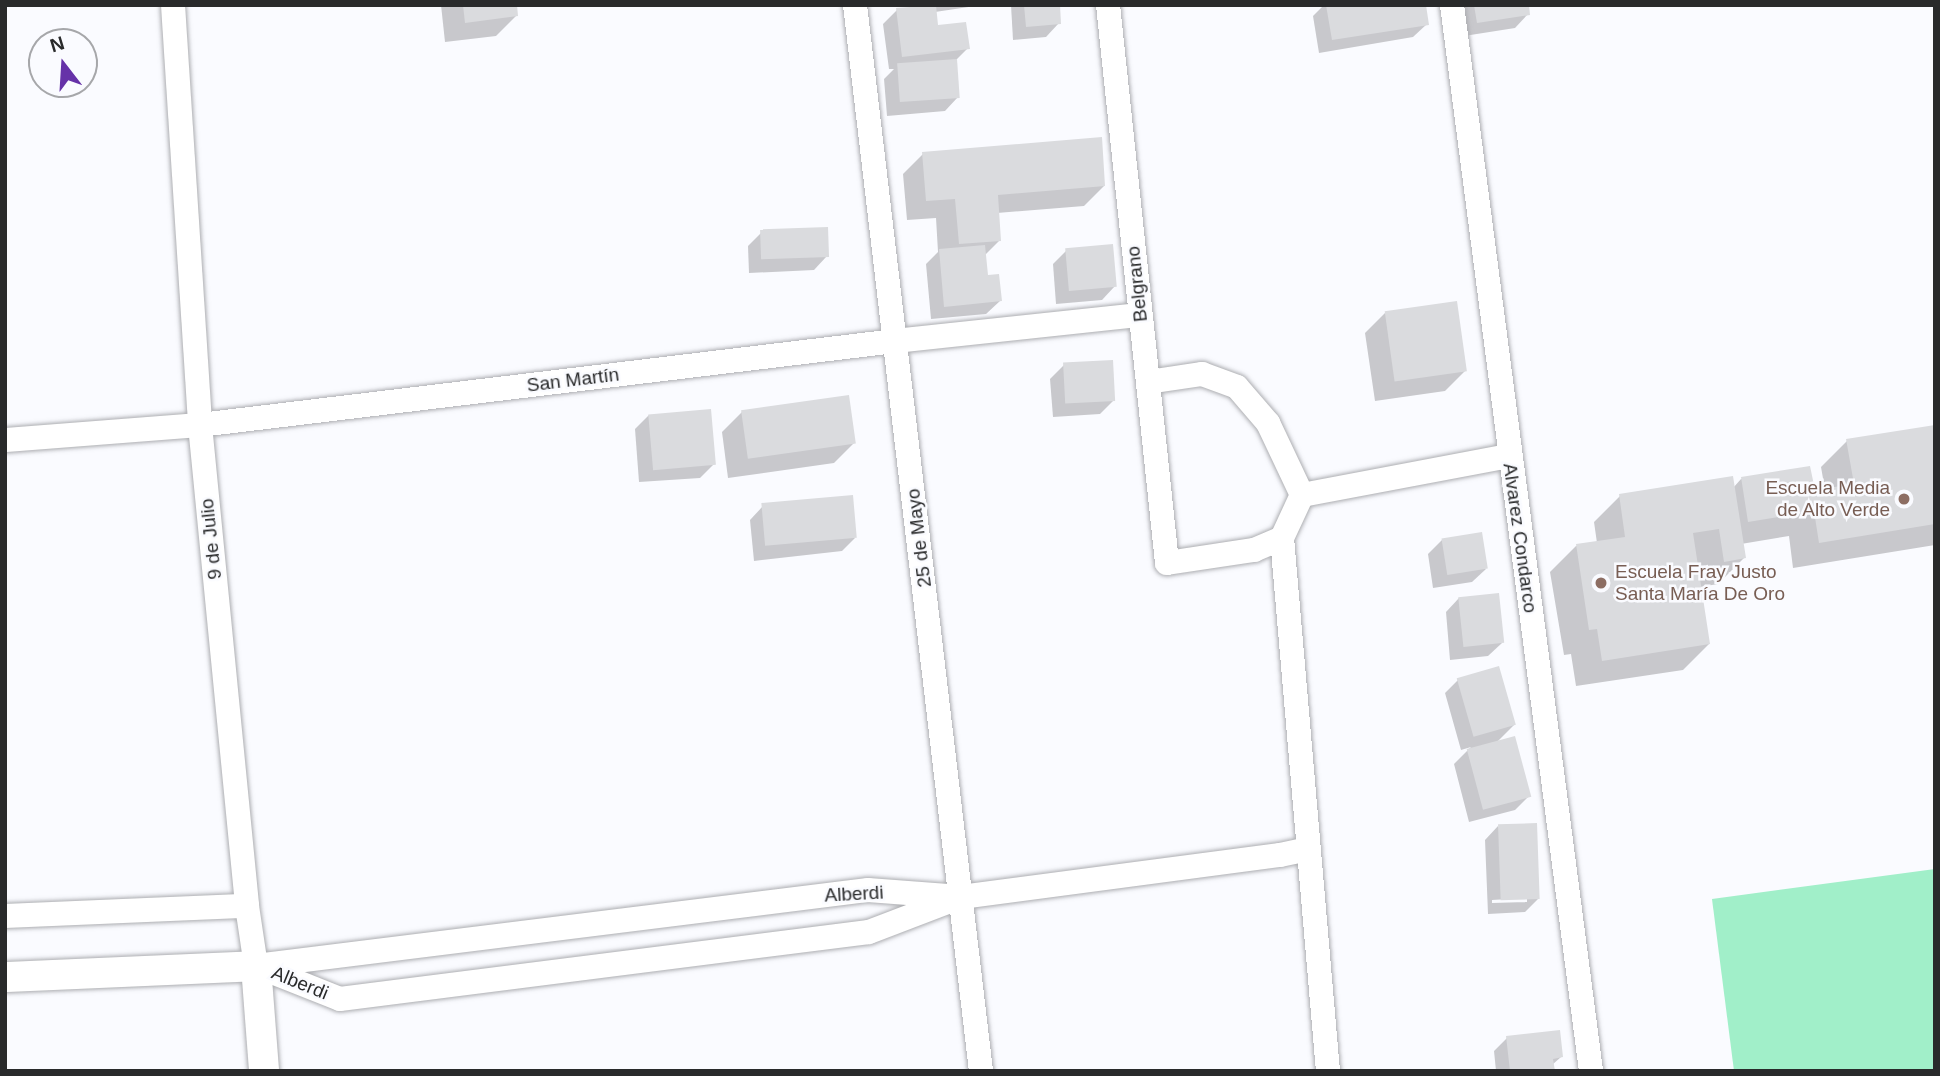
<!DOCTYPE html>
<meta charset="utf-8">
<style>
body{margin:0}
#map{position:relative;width:1940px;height:1076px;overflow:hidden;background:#fafbff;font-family:Arial,sans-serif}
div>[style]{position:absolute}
.green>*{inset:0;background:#a1efc9}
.shadow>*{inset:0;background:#0003}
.building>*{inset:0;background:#dadbde;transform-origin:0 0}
.roads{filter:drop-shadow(0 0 2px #adaeb2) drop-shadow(0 0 2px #adaeb2)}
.minor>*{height:24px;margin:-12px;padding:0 12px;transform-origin:12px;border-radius:12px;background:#fff}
.tertiary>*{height:30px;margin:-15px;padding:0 15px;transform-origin:15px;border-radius:15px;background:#fff}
.dots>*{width:19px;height:19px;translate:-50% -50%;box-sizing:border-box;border:4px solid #fafbff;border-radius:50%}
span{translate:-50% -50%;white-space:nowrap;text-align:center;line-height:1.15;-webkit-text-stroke:5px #fafbff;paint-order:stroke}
.street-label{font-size:19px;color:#292a2b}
.education-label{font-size:19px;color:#785e54}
.right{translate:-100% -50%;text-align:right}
.left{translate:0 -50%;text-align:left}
.frame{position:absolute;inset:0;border:7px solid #292a2b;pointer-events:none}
.north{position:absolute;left:28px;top:28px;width:70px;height:70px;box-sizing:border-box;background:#fafbff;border:2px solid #a6a7aa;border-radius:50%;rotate:343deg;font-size:19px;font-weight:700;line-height:28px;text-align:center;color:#292a2b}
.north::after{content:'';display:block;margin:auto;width:24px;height:32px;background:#6632a8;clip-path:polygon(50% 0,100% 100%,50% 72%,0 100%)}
</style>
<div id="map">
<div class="green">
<div style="clip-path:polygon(1935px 869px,1935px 1071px,1734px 1071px,1712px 899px)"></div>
</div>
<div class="shadow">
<div style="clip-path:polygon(441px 5px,515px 5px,516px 16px,496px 36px,445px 42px)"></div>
<div style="clip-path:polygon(930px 5px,982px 5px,935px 12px,936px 27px,968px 48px,955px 61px,958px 97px,945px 111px,887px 116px,884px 79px,894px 69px,889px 69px,883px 24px,897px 10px)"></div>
<div style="clip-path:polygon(1058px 5px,1059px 23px,1046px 37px,1013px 40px,1011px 5px)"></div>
<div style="clip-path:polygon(1324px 5px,1424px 5px,1427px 24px,1413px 37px,1319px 53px,1313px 16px)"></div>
<div style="clip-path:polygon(1459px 5px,1527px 5px,1528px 14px,1515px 28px,1464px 36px)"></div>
<div style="clip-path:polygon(923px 154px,1104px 186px,1084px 206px,997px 213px,1000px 240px,984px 256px,986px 277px,1000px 301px,986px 314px,931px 319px,926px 264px,938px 252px,936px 218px,907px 220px,903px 174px)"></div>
<div style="clip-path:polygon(761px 233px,827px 256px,814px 270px,749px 273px,748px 246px)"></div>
<div style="clip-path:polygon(1066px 251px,1115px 286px,1102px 300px,1056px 304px,1053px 264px)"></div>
<div style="clip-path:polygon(1385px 313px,1465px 371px,1445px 391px,1375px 401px,1365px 333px)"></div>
<div style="clip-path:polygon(1064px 365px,1113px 401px,1100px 414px,1053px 417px,1050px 379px)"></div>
<div style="clip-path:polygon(742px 412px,854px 443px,834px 463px,728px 478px,722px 432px)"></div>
<div style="clip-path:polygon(649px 415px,714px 464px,700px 478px,639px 482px,635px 429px)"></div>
<div style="clip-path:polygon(1935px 427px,1935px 545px,1793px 568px,1789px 536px,1741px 544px,1744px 558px,1718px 584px,1700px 587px,1709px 644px,1683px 670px,1576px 686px,1571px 654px,1564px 655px,1550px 572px,1576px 546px,1597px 543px,1594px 522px,1620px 496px,1733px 488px,1741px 479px,1813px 492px,1825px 490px,1821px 467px,1847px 441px)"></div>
<div style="clip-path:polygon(763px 506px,855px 538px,842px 551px,754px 561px,750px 520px)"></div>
<div style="clip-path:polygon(1442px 540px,1486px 569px,1472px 582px,1433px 588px,1428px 554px)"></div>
<div style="clip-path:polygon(1459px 598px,1502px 643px,1488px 656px,1450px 660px,1446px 612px)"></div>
<div style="clip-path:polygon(1458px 680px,1514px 725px,1496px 743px,1529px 796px,1515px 810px,1469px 822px,1454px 764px,1471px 747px,1461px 750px,1445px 693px)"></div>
<div style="clip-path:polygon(evenodd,1498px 826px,1538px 899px,1525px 912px,1488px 914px,1485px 840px,1498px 826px,1527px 898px,1527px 902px,1492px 903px,1492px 900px,1527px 898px)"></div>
<div style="clip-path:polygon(1507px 1038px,1561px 1057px,1552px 1065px,1553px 1071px,1496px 1071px,1494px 1051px)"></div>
</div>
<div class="building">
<div style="clip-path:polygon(463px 5px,517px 5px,518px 16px,465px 23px)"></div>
<div style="clip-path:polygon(936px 5px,938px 25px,966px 22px,970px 49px,902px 57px,896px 8px)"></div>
<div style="clip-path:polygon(1024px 5px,1060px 5px,1061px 24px,1026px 27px)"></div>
<div style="clip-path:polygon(1326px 5px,1426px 5px,1429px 25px,1332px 40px)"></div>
<div style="clip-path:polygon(1474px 5px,1529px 5px,1530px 15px,1477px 23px)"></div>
<div style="left:957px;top:59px;width:39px;height:60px;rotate:86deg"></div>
<div style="clip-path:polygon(1102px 137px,1105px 186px,998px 195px,1001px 241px,959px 244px,955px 199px,926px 201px,922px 152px)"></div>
<div style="left:828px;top:227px;width:30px;height:68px;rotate:88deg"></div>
<div style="left:1113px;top:244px;width:43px;height:48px;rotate:85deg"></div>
<div style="clip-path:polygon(985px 245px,988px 275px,999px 274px,1002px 301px,944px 307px,939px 249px)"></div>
<div style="left:1457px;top:301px;width:71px;height:73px;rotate:82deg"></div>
<div style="left:1113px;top:360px;width:41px;height:50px;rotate:87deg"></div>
<div style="left:849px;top:395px;width:49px;height:109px;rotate:82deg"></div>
<div style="left:711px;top:409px;width:56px;height:63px;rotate:85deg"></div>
<div style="clip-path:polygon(1935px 425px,1935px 524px,1819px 543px,1814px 511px,1748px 522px,1741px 477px,1810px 466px,1815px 490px,1854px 484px,1846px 439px)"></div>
<div style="clip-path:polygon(1733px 476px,1746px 558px,1724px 562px,1719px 529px,1693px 533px,1710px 644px,1602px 661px,1597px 629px,1589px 630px,1576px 544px,1625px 537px,1619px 494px)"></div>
<div style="left:853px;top:495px;width:43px;height:92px;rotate:85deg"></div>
<div style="left:1482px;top:532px;width:37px;height:41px;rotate:81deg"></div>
<div style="left:1499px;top:593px;width:50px;height:41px;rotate:84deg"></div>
<div style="left:1499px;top:666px;width:61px;height:44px;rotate:74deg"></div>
<div style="left:1515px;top:736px;width:63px;height:50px;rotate:75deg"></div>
<div style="left:1537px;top:823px;width:76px;height:39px;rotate:88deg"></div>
<div style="clip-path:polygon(1560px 1030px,1563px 1057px,1553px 1059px,1555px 1071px,1510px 1071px,1506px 1036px)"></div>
</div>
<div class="roads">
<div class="minor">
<div style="left:173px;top:5px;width:421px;rotate:86.3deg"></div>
<div style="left:200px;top:425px;width:483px;rotate:84.4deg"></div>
<div style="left:247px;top:906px;width:61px;rotate:81.5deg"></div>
<div style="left:855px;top:5px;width:1073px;rotate:83.26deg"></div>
<div style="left:1108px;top:5px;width:561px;rotate:83.96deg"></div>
<div style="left:1167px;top:563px;width:88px;rotate:-8.5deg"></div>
<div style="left:1254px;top:550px;width:30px;rotate:-23deg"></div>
<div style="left:1282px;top:538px;width:47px;rotate:-65.1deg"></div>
<div style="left:1302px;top:495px;width:211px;rotate:-10.7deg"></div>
<div style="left:1452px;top:5px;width:1075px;rotate:82.57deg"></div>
<div style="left:1148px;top:382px;width:55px;rotate:-8.4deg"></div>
<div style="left:1202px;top:374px;width:37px;rotate:20deg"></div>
<div style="left:1237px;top:387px;width:48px;rotate:49.3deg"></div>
<div style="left:1268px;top:423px;width:80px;rotate:64.7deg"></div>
<div style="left:5px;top:440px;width:196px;rotate:-4.4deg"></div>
<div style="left:200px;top:425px;width:700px;rotate:-6.89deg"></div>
<div style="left:895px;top:341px;width:246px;rotate:-6.1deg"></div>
<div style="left:1282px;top:538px;width:535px;rotate:85.07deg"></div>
<div style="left:5px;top:916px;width:242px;rotate:-2.4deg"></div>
<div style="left:256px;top:966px;width:617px;rotate:-7.08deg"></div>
<div style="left:868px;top:890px;width:93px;rotate:4.3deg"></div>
<div style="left:961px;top:897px;width:322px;rotate:-7.5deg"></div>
<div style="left:1280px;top:855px;width:29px;rotate:-12deg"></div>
<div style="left:257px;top:966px;width:89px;rotate:21.7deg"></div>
<div style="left:340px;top:999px;width:533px;rotate:-7.22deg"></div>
<div style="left:869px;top:932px;width:90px;rotate:-20.9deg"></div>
</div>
<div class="tertiary">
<div style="left:5px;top:977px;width:251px;rotate:-2.5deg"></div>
<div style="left:256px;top:966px;width:105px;rotate:85.6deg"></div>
</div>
</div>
<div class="dots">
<div style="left:1904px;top:499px;background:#8d6e63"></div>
<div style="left:1601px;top:583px;background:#8d6e63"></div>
</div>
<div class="street-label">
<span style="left:1137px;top:284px;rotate:-96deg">Belgrano</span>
<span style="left:573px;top:380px;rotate:-7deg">San Martín</span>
<span style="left:919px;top:538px;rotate:-97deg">25 de Mayo</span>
<span style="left:1520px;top:538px;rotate:82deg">Alvarez Condarco</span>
<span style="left:211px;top:539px;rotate:-96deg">9 de Julio</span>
<span style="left:854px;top:894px;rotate:-3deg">Alberdi</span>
<span style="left:300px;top:983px;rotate:22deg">Alberdi</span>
</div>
<div class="education-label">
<span class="right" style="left:1890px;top:499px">Escuela Media<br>de Alto Verde</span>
<span class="left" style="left:1615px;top:583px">Escuela Fray Justo<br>Santa María De Oro</span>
</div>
<div class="frame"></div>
<div class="north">N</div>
</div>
